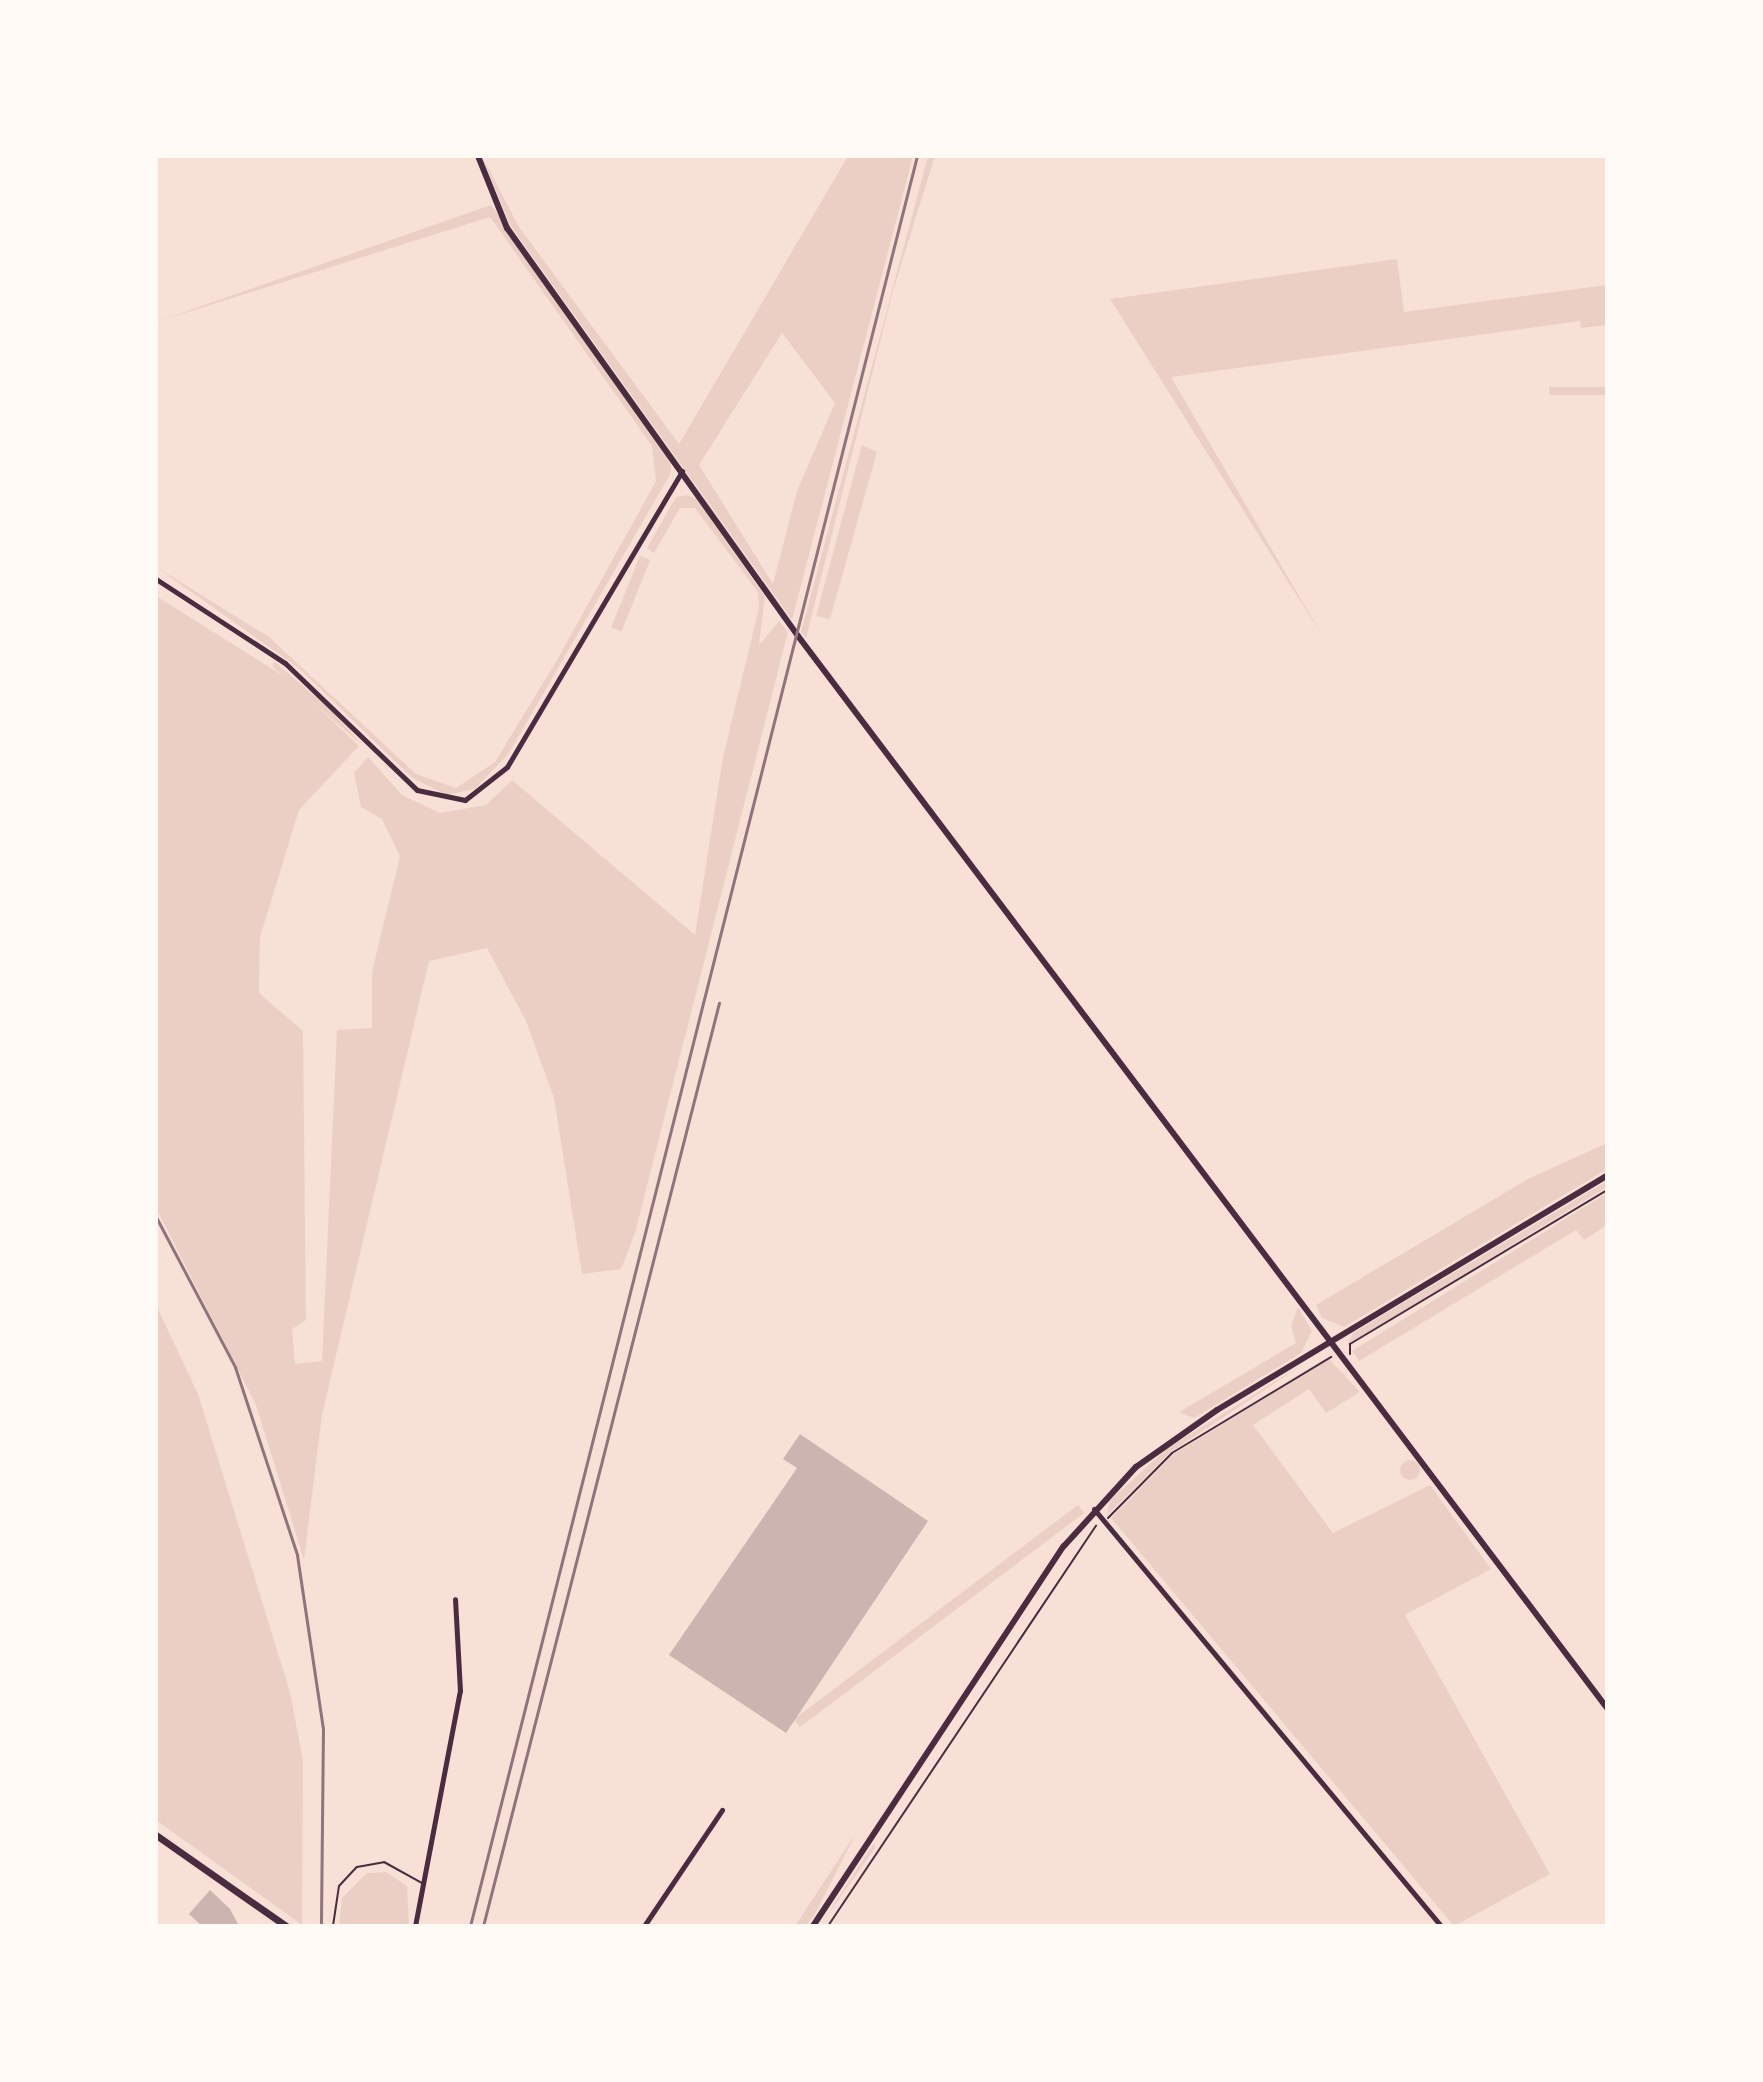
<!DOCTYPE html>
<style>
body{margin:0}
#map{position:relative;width:1763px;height:2082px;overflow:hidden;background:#f7e1d7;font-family:"Asap Condensed",sans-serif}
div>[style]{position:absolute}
.green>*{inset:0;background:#ebcfc5;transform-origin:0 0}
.round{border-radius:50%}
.building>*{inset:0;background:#ccb4b1}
.path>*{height:2px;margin:-1px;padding:0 1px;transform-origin:1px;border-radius:1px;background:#4a2c40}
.service>*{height:2px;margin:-1px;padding:0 1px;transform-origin:1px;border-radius:1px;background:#4a2c40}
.minor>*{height:5px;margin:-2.5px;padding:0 2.5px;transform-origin:2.5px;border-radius:2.5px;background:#4a2c40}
.tertiary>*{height:6px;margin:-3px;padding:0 3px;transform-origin:3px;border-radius:3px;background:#4a2c40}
.secondary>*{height:7px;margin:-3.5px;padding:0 3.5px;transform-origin:3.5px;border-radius:3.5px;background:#4a2c40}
.rail>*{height:3px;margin:-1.5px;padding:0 1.5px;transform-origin:1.5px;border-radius:1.5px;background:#8f747c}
span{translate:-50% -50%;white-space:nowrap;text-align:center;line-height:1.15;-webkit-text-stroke:8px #fffaf5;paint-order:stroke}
.frame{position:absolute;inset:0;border:158px solid #fffaf5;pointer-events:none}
</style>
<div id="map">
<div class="green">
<div style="clip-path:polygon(evenodd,482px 156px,519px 227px,679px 444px,848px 156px,913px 156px,792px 620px,510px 225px,482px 156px,782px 333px,835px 403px,797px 491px,773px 584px,699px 465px,782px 333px)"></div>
<div style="clip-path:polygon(928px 156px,935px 156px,892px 294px,806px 638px,801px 632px)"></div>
<div style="clip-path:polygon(491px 205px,671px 462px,671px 473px,509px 753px,475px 789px,447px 795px,412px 778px,300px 669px,156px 567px,269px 637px,416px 774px,456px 788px,495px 762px,557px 660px,656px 481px,652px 446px,490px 217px,156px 322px)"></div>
<div style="clip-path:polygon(1397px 259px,1404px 312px,1607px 285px,1607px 325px,1581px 328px,1580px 321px,1171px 377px,1323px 637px,1110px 299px)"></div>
<div style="left:1607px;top:387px;width:8px;height:58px;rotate:90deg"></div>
<div style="clip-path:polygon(862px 445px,877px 452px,830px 619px,816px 616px)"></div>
<div style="clip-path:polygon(686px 495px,697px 499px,765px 597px,759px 645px,779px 621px,788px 632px,635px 1233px,621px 1269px,582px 1274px,554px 1098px,526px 1021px,487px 948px,429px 961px,322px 1415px,304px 1560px,256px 1405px,156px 1208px,156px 596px,290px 680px,359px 746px,299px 810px,260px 937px,259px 993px,303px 1031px,306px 1320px,292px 1329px,295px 1364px,322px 1361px,337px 1030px,372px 1028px,372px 972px,400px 856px,382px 819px,361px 807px,354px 773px,368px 757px,402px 795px,440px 813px,486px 805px,512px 780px,695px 935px,723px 757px,759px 608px,758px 592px,695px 508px,680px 508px,654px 553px,647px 548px,676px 497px)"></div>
<div style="left:640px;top:556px;width:11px;height:77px;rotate:22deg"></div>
<div style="clip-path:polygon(275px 662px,332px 711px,363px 746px,272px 666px)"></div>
<div style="clip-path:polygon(1607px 1143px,1607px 1169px,1344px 1327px,1322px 1318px,1316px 1305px,1528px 1179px)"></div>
<div style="clip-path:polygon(1607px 1181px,1607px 1187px,1346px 1346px,1353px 1333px)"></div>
<div style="clip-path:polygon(1607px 1193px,1607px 1225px,1584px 1240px,1576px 1230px,1359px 1361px,1352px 1351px)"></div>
<div style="clip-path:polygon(156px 1305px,198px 1394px,290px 1692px,303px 1761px,302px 1925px,156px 1820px)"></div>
<div style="clip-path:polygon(1298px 1307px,1312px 1331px,1301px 1353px,1194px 1418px,1179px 1412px,1296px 1343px,1291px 1326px)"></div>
<div style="clip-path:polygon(1329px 1359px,1360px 1392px,1326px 1413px,1309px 1389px,1253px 1425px,1333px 1533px,1430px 1485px,1491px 1569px,1405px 1615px,1550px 1874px,1454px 1926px,1111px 1518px,1174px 1454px)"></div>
<div style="clip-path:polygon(1308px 1361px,1171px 1452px,1107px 1515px,1110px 1500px,1168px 1448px)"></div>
<div class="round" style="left:1400px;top:1460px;width:20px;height:20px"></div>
<div style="left:1078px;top:1505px;width:10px;height:356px;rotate:53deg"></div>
<div style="clip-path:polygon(856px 1833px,816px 1912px,806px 1926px,795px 1926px)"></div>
<div style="clip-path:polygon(873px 1844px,875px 1848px,820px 1926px)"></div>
<div style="clip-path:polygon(367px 1873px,386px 1872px,407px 1886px,409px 1926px,339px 1926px,342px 1898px)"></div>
</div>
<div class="building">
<div style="clip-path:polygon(800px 1434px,928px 1521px,786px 1733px,669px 1655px,797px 1468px,783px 1459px)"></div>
<div style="clip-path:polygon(210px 1890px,230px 1909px,239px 1926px,202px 1926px,189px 1914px)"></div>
</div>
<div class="path">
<div style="left:1350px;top:1354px;width:10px;rotate:-90deg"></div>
<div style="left:1350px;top:1344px;width:300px;rotate:-30.9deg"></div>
<div style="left:1108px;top:1518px;width:91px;rotate:-45.4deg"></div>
<div style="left:1172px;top:1453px;width:186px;rotate:-31.1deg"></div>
<div style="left:828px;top:1926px;width:482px;rotate:-56.2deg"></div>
</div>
<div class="service">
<div style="left:333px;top:1926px;width:40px;rotate:-81.5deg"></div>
<div style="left:339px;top:1886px;width:26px;rotate:-47deg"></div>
<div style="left:357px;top:1867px;width:27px;rotate:-10deg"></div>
<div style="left:384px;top:1862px;width:43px;rotate:28.9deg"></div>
</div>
<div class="minor">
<div style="left:156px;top:579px;width:154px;rotate:33.1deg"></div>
<div style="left:285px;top:663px;width:183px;rotate:43.9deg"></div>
<div style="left:417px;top:790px;width:49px;rotate:11.8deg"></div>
<div style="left:465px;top:800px;width:53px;rotate:-38.2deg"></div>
<div style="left:507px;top:767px;width:344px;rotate:-59.4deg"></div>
<div style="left:1094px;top:1509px;width:542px;rotate:50.23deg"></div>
<div style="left:415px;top:1926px;width:239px;rotate:-79.2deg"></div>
<div style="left:460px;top:1691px;width:92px;rotate:-93.1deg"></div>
<div style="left:644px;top:1926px;width:140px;rotate:-56.1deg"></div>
</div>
<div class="tertiary">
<div style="left:478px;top:156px;width:78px;rotate:68.1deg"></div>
<div style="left:507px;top:228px;width:501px;rotate:54.5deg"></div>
<div style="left:798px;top:636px;width:1343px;rotate:52.96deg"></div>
<div style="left:813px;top:1926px;width:455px;rotate:-56.6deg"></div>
<div style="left:1064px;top:1546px;width:107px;rotate:-47.7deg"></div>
<div style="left:1136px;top:1467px;width:99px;rotate:-35.1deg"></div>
<div style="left:1217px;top:1410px;width:455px;rotate:-31deg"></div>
</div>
<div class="secondary">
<div style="left:156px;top:1835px;width:159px;rotate:35deg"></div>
</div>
<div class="rail">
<div style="left:156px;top:1217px;width:170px;rotate:62.2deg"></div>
<div style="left:235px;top:1367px;width:198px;rotate:71.7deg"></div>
<div style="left:297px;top:1555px;width:175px;rotate:81.5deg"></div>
<div style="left:323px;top:1728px;width:198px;rotate:90.6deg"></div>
<div style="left:470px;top:1926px;width:1826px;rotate:-75.83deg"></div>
<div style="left:483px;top:1926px;width:953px;rotate:-75.66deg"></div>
</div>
<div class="frame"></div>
</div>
